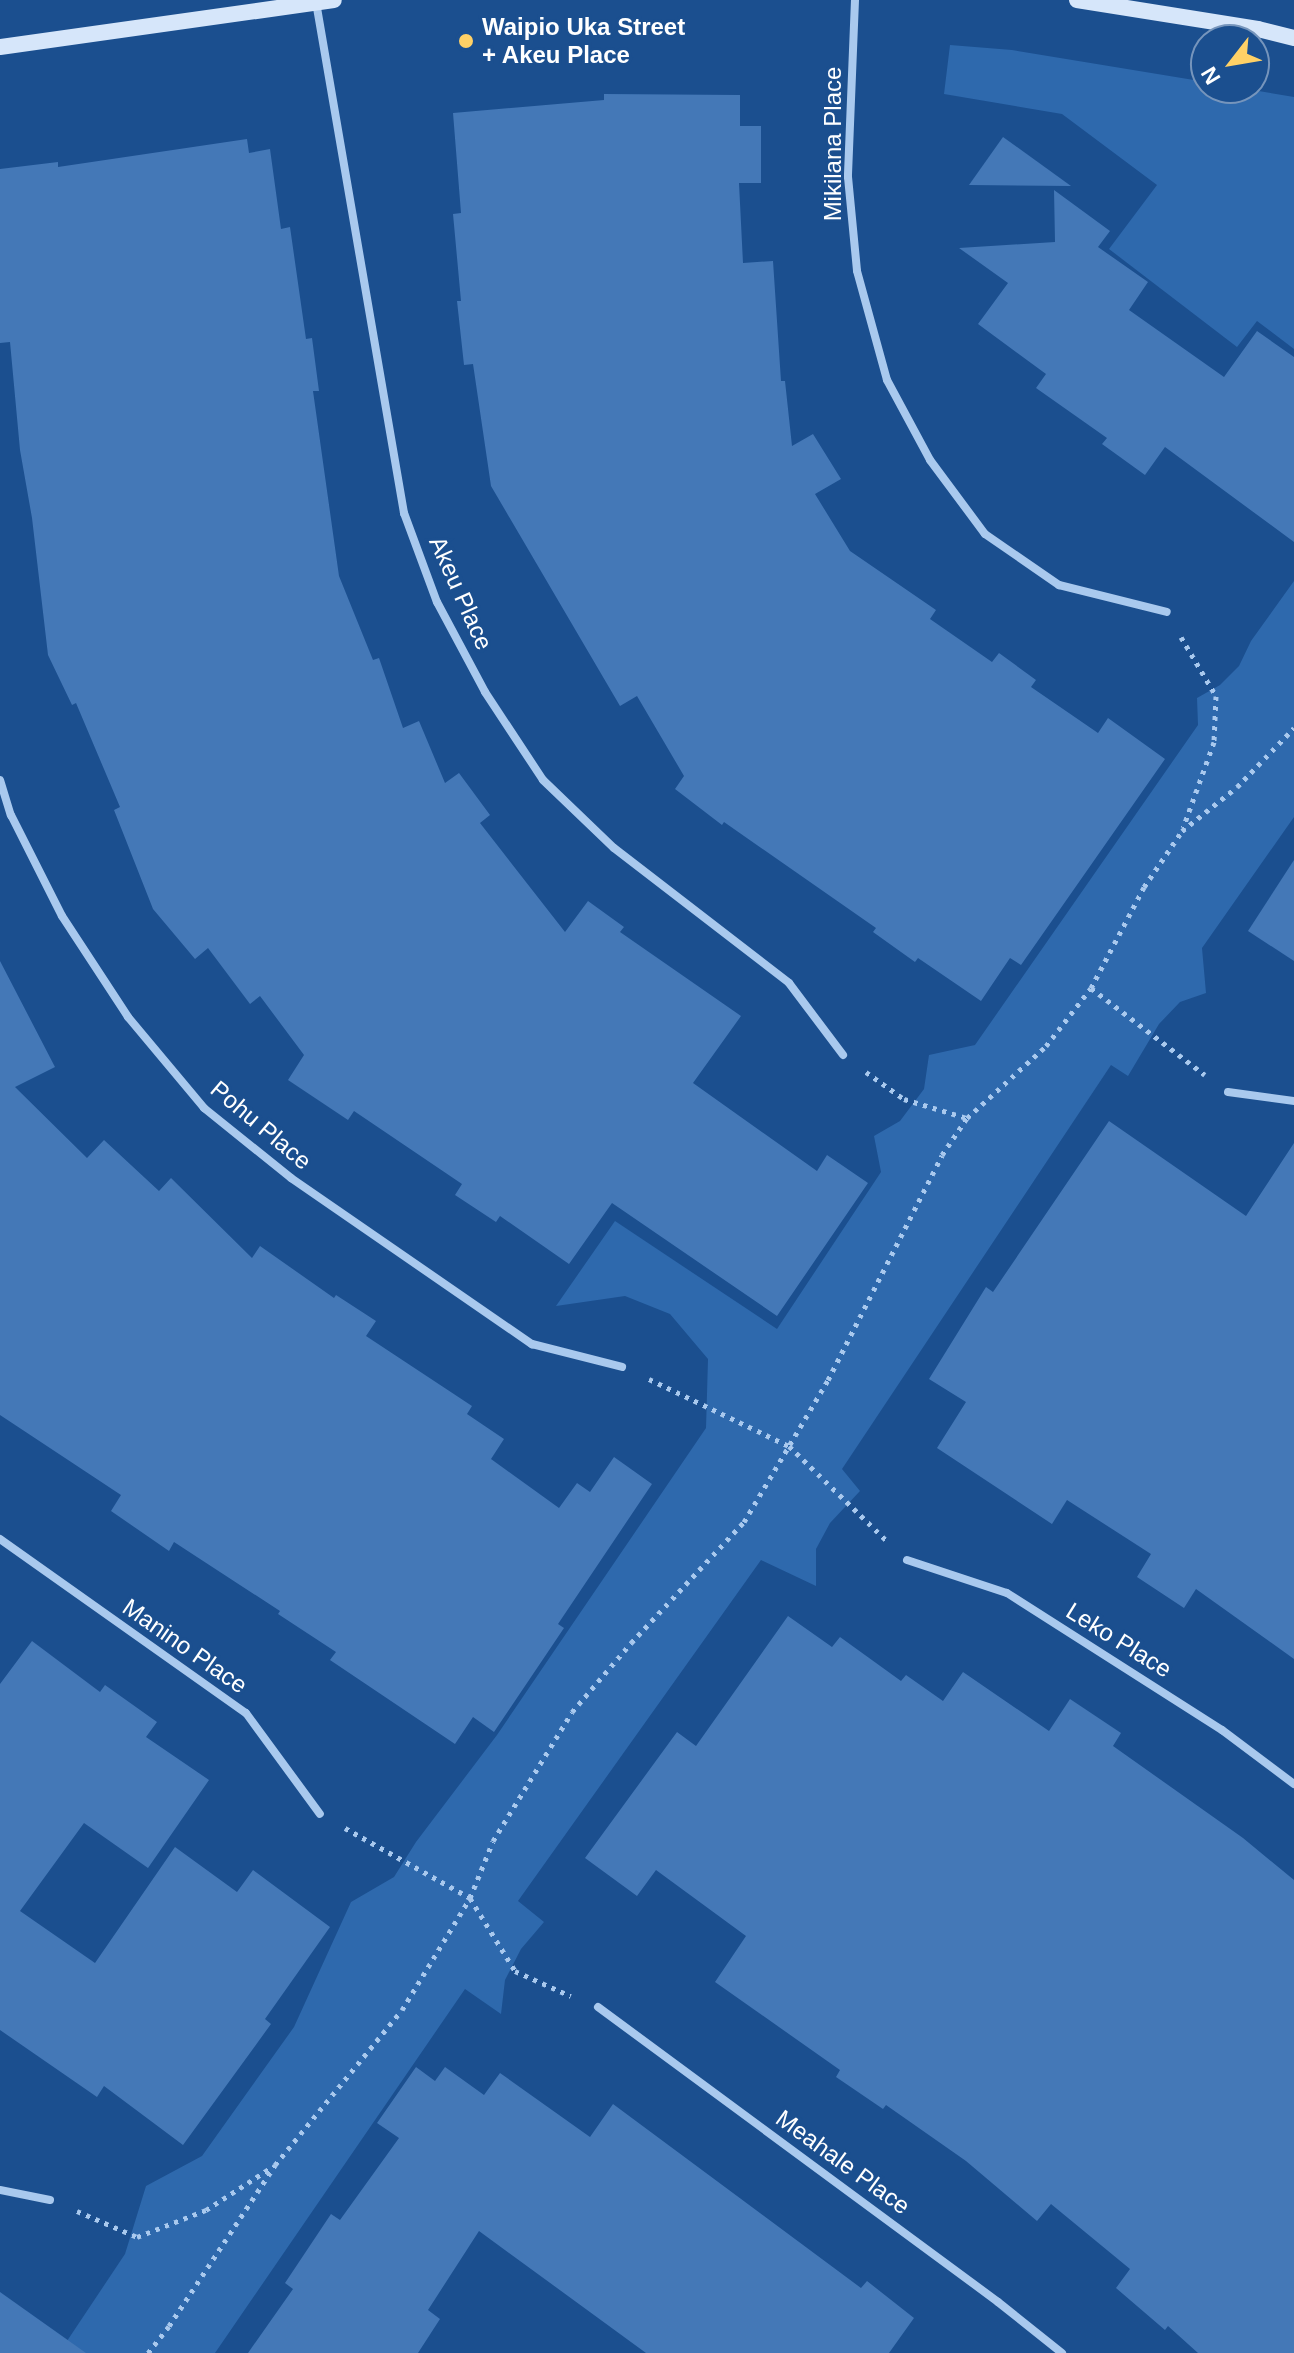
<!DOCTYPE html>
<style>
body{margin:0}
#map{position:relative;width:1294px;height:2353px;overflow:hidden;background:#1b4f8f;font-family:Arial,sans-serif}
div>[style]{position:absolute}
.green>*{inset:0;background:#2e69ad}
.building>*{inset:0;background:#4478b7}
.path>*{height:5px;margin-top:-2.5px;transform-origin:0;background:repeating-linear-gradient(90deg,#a9c9ee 0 4px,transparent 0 10px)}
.street>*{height:8px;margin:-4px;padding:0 4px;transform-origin:4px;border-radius:4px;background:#a9c9ee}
.secondary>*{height:16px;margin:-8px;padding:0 8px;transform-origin:8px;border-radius:8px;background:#d6e6fa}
.dots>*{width:22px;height:22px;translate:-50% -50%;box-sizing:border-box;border:4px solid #1b4f8f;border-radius:50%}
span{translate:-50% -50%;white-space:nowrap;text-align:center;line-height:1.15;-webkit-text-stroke:6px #1b4f8f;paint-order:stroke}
.poi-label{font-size:24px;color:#fff;font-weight:700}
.left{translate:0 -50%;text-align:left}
.street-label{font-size:24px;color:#fff}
.north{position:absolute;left:1190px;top:24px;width:80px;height:80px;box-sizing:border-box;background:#1b4f8f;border:2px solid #7695bc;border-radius:50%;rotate:239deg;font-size:22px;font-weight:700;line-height:32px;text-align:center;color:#fff}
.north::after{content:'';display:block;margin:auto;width:28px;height:36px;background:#ffd166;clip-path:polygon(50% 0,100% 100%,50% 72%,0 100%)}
</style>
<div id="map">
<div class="green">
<div style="clip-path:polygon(950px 45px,1012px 50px,1206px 82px,1206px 88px,1241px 88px,1294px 97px,1294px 349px,1257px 321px,1237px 347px,1109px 249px,1157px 185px,1062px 114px,944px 94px)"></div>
<div style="clip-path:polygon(1294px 581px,1294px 817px,1202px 948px,1206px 993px,1180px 1002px,1159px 1024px,1128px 1076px,1111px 1065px,842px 1469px,860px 1491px,830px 1523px,816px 1549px,816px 1586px,761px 1560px,518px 1901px,544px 1922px,521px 1949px,505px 1980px,501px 2014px,465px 1989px,215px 2353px,59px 2353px,125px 2254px,146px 2186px,202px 2156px,294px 2027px,351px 1902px,394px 1877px,416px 1842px,497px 1735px,706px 1428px,708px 1359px,670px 1314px,625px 1296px,556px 1306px,615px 1221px,777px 1329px,881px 1172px,874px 1136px,900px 1121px,924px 1089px,929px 1055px,975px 1045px,1198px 725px,1197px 698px,1220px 685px,1239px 666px,1251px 641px)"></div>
</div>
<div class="building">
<div style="clip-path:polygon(604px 94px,740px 95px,740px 126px,761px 126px,761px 183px,739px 183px,743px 263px,773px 261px,781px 381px,785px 381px,792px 446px,813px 434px,841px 479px,815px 494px,850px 551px,936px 610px,930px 619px,992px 662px,999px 653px,1036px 680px,1031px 687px,1098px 733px,1108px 718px,1165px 759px,1021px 965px,1010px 958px,981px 1001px,918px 958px,915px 962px,873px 932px,876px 928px,724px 822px,722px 825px,675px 789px,684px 776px,637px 696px,620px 706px,491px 486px,473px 364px,464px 365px,457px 301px,461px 301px,453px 214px,461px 213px,453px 113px,604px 100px)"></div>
<div style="clip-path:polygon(1003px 137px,1071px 186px,969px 185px)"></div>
<div style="clip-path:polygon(247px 139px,249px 153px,270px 149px,281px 229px,290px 227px,306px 339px,312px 338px,319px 391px,313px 391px,339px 576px,373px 660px,379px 658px,403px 728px,419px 721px,445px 783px,459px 773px,490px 815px,480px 823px,565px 932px,588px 901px,624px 927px,620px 932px,741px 1016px,693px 1083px,817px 1171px,827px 1155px,868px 1183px,777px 1316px,612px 1203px,569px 1264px,500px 1216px,496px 1222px,455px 1195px,462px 1184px,354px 1111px,348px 1120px,288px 1080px,304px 1055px,260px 996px,250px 1004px,208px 948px,195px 959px,153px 909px,114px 810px,120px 807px,76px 703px,72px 705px,48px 655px,32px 518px,20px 450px,10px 342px,0 343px,0 169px,58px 162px,58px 167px)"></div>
<div style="clip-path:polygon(1054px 190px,1110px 231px,1098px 247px,1148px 282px,1129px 310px,1224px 377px,1257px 331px,1294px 357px,1294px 542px,1165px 447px,1145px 475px,1102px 444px,1107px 438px,1036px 388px,1046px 374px,978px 324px,1008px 283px,959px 248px,1055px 242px)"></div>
<div style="clip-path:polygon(1294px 860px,1294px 961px,1248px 931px)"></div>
<div style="clip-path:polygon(0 961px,55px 1067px,15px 1087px,87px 1158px,104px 1140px,159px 1191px,171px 1178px,252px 1258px,260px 1246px,334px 1298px,336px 1295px,376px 1321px,366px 1336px,472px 1406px,467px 1414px,504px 1439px,491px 1459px,559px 1508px,577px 1483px,590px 1492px,614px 1457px,652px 1484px,558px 1624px,564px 1628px,494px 1732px,473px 1717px,455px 1744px,330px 1660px,336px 1652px,278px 1614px,280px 1611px,174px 1542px,169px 1551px,111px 1511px,121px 1495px,0 1415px)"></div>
<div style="clip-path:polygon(1109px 1121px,1246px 1216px,1294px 1143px,1294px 1659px,1196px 1589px,1184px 1608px,1137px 1577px,1151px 1554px,1067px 1500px,1052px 1524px,937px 1448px,966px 1402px,929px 1379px,986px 1287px,993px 1292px)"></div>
<div style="clip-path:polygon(788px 1616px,832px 1647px,840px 1637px,901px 1681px,906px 1675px,943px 1701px,963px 1672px,1049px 1731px,1070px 1699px,1121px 1733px,1113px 1746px,1243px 1838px,1294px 1880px,1294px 2353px,1198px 2353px,1168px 2326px,1165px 2330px,1116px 2288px,1130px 2269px,1051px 2204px,1037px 2221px,966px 2161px,886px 2105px,883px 2109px,836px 2077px,840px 2070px,715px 1982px,746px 1936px,656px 1870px,637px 1896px,585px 1858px,677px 1732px,696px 1746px)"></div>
<div style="clip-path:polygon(32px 1641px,100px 1692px,105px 1685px,157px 1722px,146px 1737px,209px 1780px,148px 1868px,84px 1823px,20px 1911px,95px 1963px,175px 1847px,237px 1892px,253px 1870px,330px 1927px,265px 2019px,271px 2024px,183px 2145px,104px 2086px,97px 2097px,0 2030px,0 1684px)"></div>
<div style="clip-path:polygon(416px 2067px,435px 2081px,445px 2067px,484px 2095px,500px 2073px,590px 2137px,613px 2104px,861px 2288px,867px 2281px,914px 2318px,889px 2353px,646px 2353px,479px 2231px,428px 2310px,440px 2319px,418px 2353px,248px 2353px,293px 2289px,285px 2283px,331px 2214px,340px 2220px,399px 2138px,377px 2123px)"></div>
<div style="clip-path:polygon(0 2292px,86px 2353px,0 2353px)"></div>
</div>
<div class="path">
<div style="left:1181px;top:637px;width:69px;rotate:59.3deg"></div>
<div style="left:1216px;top:696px;width:46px;rotate:92.5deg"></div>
<div style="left:1214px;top:742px;width:91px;rotate:109.8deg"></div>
<div style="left:1091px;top:988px;width:143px;rotate:37.3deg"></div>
<div style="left:866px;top:1072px;width:47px;rotate:35.4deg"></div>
<div style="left:904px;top:1099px;width:66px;rotate:16.8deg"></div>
<div style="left:649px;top:1379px;width:155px;rotate:25.6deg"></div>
<div style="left:789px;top:1446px;width:135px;rotate:44.1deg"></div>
<div style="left:345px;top:1828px;width:143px;rotate:29.2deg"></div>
<div style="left:470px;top:1898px;width:86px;rotate:58.3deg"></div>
<div style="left:515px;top:1971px;width:61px;rotate:24.1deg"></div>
<div style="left:77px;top:2211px;width:65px;rotate:23.4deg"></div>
<div style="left:137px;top:2237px;width:74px;rotate:-21.4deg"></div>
<div style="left:206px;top:2210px;width:79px;rotate:-33.1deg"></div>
<div style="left:148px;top:2353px;width:34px;rotate:-52deg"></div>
<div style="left:169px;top:2326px;width:193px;rotate:-56.6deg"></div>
<div style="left:275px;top:2165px;width:200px;rotate:-50.7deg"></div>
<div style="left:402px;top:2010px;width:131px;rotate:-58.7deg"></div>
<div style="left:470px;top:1898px;width:61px;rotate:-68deg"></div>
<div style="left:493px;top:1841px;width:151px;rotate:-58.5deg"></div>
<div style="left:572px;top:1712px;width:91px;rotate:-49.5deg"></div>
<div style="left:631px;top:1643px;width:166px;rotate:-47deg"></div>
<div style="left:744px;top:1522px;width:165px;rotate:-59.4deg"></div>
<div style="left:828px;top:1380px;width:252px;rotate:-63.1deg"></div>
<div style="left:942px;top:1155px;width:45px;rotate:-56deg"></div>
<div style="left:967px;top:1118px;width:107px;rotate:-42.3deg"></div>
<div style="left:1046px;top:1046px;width:73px;rotate:-52.2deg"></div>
<div style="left:1091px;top:988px;width:114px;rotate:-62.3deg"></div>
<div style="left:1144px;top:887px;width:68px;rotate:-55.8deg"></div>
<div style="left:1182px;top:831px;width:70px;rotate:-38.7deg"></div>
<div style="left:1237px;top:787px;width:82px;rotate:-46deg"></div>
</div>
<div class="street">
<div style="left:855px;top:0;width:177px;rotate:92.3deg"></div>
<div style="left:848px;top:177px;width:94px;rotate:84.5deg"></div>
<div style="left:857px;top:271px;width:113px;rotate:74.6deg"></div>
<div style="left:887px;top:380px;width:91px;rotate:61.7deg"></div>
<div style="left:930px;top:460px;width:92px;rotate:53.4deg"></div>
<div style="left:985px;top:534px;width:90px;rotate:34.6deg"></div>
<div style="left:1059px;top:585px;width:111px;rotate:14deg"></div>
<div style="left:316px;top:2px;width:519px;rotate:80.23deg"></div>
<div style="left:404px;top:513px;width:95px;rotate:69.7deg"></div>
<div style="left:437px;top:602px;width:102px;rotate:61.9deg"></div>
<div style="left:485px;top:692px;width:105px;rotate:56.6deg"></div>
<div style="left:543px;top:780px;width:98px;rotate:43.8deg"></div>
<div style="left:614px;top:848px;width:221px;rotate:37.6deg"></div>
<div style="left:789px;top:983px;width:90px;rotate:53.1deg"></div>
<div style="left:0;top:780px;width:37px;rotate:73deg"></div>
<div style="left:11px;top:815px;width:113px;rotate:63.2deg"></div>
<div style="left:62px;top:916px;width:121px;rotate:56.8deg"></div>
<div style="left:128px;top:1017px;width:119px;rotate:50.1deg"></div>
<div style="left:204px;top:1108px;width:112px;rotate:38.8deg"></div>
<div style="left:291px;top:1178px;width:293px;rotate:34.6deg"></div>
<div style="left:532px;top:1344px;width:93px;rotate:14.3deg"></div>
<div style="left:1228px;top:1092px;width:67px;rotate:7.8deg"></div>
<div style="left:0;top:1539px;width:301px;rotate:35.3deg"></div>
<div style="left:246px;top:1713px;width:125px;rotate:53.8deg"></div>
<div style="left:907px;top:1560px;width:105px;rotate:18.3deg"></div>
<div style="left:1007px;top:1593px;width:255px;rotate:32.5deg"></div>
<div style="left:1222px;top:1730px;width:90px;rotate:36.9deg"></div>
<div style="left:598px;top:2007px;width:497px;rotate:36.4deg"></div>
<div style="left:998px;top:2302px;width:82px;rotate:38.6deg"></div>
<div style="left:0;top:2190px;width:51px;rotate:11.3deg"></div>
</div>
<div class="secondary">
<div style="left:1077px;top:0;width:183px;rotate:9.1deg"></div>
<div style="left:1258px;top:29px;width:37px;rotate:14deg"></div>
<div style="left:0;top:47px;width:337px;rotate:-8deg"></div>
</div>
<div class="dots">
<div style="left:466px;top:41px;background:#ffd166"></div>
</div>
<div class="poi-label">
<span class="left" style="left:482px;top:41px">Waipio Uka Street<br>+ Akeu Place</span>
</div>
<div class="street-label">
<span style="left:833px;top:144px;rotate:-90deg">Mikilana Place</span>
<span style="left:461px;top:593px;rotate:66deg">Akeu Place</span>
<span style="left:261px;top:1125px;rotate:40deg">Pohu Place</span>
<span style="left:1119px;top:1640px;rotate:32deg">Leko Place</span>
<span style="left:185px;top:1646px;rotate:35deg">Manino Place</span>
<span style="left:843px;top:2162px;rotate:36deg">Meahale Place</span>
</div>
<div class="north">N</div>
</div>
